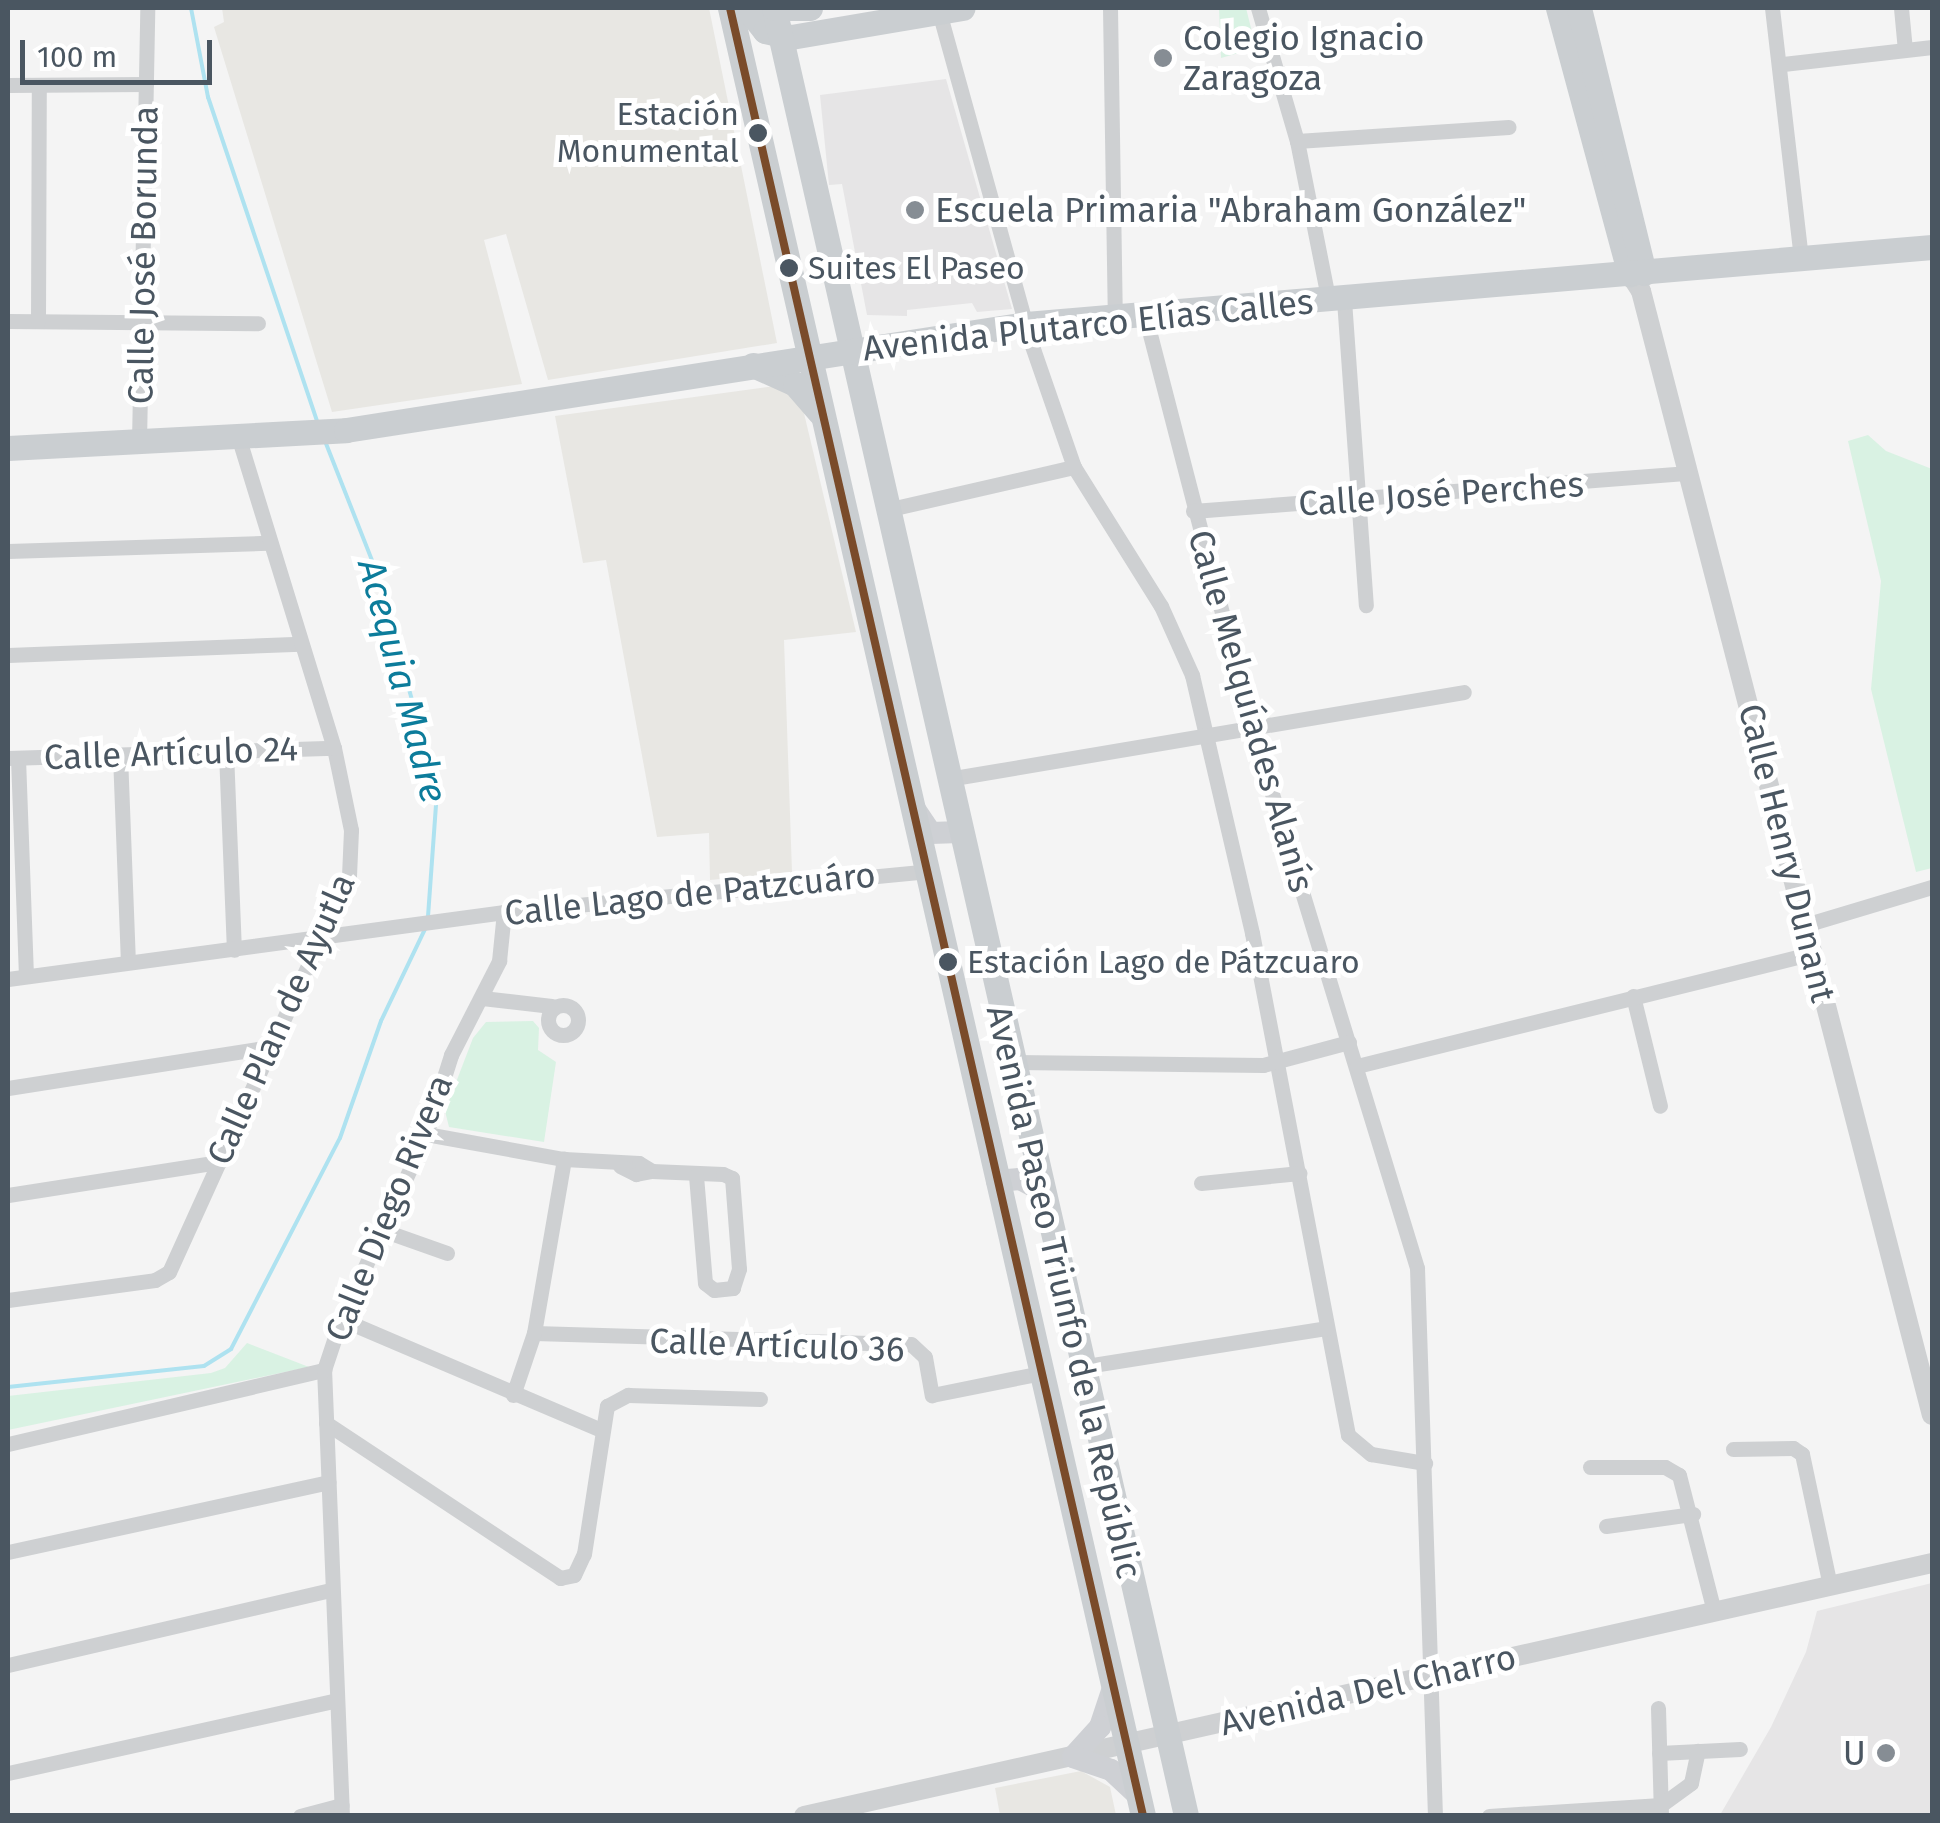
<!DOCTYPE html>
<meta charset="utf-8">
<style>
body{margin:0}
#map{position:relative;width:1940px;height:1823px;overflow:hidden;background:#f4f4f4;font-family:"Fira Sans",sans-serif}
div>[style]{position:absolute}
.commercial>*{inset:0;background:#e8e7e3}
.education>*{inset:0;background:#e6e5e6}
.green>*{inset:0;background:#d9f2e3}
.stream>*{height:4px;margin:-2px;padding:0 2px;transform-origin:2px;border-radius:2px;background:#aee2f0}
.minor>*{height:15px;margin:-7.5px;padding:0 7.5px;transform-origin:7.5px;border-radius:7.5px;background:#ced0d2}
.minor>.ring{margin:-7.5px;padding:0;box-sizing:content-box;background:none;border:15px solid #ced0d2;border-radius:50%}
.tertiary>*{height:20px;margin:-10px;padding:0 10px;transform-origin:10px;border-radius:10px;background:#ced0d2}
.secondary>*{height:22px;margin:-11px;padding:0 11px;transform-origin:11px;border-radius:11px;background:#ced0d4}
.primary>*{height:25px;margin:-12.5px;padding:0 12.5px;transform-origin:12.5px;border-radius:12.5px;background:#caced1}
.bus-1>*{height:8px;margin:-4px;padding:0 4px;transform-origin:4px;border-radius:4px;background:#7a4b2a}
.dots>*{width:28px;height:28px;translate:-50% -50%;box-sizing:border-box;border:5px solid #fff;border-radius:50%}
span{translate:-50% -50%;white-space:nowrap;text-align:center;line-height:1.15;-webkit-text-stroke:10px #fff;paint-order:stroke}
.bus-label{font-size:32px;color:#4a5661}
.right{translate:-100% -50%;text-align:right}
.left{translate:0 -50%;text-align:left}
.poi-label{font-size:35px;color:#4a5661}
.street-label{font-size:35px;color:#4a5661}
.water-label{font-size:38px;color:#0c7c9b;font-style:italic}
.frame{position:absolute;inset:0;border:10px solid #4a5661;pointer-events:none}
.scale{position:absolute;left:20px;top:40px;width:192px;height:45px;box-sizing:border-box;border:5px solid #4a5661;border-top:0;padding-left:12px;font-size:30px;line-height:35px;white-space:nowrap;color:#4a5661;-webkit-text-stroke:8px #fff;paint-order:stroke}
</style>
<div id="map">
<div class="commercial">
<div style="clip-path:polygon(222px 8px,709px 8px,777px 343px,548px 380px,506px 234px,484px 240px,522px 384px,332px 412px,214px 27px,224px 22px)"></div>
<div style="clip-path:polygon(783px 385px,803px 409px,856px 632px,784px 640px,792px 872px,710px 880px,709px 833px,657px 837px,606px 560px,583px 563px,555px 416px)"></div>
<div style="clip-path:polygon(1081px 1771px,1110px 1787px,1116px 1815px,1000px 1815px,995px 1788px)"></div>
</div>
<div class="education">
<div style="clip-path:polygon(946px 79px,1012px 309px,977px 312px,972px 303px,907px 310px,907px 316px,867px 315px,842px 184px,829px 185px,820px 95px)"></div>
<div style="clip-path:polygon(1932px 1583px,1932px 1815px,1720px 1815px,1771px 1727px,1806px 1652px,1817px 1611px)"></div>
</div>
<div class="green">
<div style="clip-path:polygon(1219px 8px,1246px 8px,1256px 48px,1221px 58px)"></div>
<div style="clip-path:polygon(1868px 435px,1886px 451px,1932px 469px,1932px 868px,1916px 872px,1871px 689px,1881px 581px,1848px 441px)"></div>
<div style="clip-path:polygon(533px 1021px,539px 1028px,538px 1050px,556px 1062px,544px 1142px,449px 1127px,445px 1111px,473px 1038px,486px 1022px)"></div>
<div style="clip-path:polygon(247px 1343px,309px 1367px,8px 1430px,8px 1396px,211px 1373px,225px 1368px)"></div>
</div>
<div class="stream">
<div style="left:191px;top:8px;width:91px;rotate:79.2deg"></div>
<div style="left:208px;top:97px;width:344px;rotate:71.4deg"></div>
<div style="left:325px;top:441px;width:142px;rotate:68.5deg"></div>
<div style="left:377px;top:573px;width:226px;rotate:74.6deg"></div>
<div style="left:437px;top:791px;width:127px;rotate:94.1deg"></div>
<div style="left:8px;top:1387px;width:197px;rotate:-6.1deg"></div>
<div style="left:204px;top:1366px;width:32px;rotate:-32deg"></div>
<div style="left:231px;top:1349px;width:237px;rotate:-62.7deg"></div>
<div style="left:340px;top:1138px;width:124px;rotate:-70.7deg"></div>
<div style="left:381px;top:1021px;width:104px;rotate:-64.4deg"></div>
</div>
<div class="minor">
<div style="left:938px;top:8px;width:345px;rotate:74.5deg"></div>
<div style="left:1030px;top:340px;width:134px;rotate:70.9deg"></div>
<div style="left:1074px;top:467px;width:164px;rotate:58deg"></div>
<div style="left:1161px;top:606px;width:76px;rotate:65.8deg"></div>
<div style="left:1192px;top:675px;width:265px;rotate:76.9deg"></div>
<div style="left:1252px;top:933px;width:511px;rotate:79.17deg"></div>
<div style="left:1348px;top:1435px;width:30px;rotate:40deg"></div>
<div style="left:1371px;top:1454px;width:55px;rotate:9.5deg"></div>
<div style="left:1110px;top:8px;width:309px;rotate:89.1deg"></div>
<div style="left:1258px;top:8px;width:139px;rotate:73.7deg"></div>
<div style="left:1297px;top:141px;width:164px;rotate:78.8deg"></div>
<div style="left:1772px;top:8px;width:253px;rotate:83.4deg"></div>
<div style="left:1901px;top:8px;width:42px;rotate:84.6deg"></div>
<div style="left:1783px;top:64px;width:150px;rotate:-6.5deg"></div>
<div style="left:8px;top:85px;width:138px;rotate:-0.4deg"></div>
<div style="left:1297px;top:141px;width:212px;rotate:-3.8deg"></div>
<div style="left:1344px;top:300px;width:306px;rotate:85.9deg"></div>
<div style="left:1145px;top:315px;width:423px;rotate:75.5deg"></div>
<div style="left:1251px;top:725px;width:568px;rotate:73deg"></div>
<div style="left:1417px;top:1268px;width:548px;rotate:88.12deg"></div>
<div style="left:8px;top:321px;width:250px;rotate:0.5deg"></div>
<div style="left:38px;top:321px;width:235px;rotate:-89.8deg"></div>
<div style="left:139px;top:442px;width:434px;rotate:-88.9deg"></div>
<div style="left:886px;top:510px;width:193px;rotate:-12.9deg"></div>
<div style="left:1193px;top:511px;width:497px;rotate:-4.4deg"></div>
<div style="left:8px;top:551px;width:259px;rotate:-1.8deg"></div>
<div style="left:8px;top:655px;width:292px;rotate:-2.2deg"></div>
<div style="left:226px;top:752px;width:198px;rotate:87.7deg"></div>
<div style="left:120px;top:755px;width:207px;rotate:87.8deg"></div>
<div style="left:8px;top:758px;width:326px;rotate:-1.8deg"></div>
<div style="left:18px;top:758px;width:218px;rotate:87.9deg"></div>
<div style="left:948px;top:779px;width:523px;rotate:-9.57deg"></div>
<div style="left:1805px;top:925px;width:133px;rotate:-16.7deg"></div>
<div style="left:8px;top:979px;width:501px;rotate:-7.69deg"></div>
<div style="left:504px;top:912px;width:424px;rotate:-5.5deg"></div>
<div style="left:1633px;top:996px;width:113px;rotate:76.2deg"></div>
<div style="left:482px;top:998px;width:70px;rotate:6.5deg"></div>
<div class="ring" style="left:548px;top:1005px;width:15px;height:15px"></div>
<div style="left:1013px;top:1062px;width:250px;rotate:0.7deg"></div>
<div style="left:1263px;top:1065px;width:89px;rotate:-15deg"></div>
<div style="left:1357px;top:1066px;width:469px;rotate:-13.9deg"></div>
<div style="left:8px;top:1088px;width:265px;rotate:-8.9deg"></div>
<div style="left:426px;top:1134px;width:140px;rotate:10.3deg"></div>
<div style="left:564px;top:1159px;width:75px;rotate:3.1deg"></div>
<div style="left:639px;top:1163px;width:15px;rotate:32deg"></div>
<div style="left:620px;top:1166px;width:18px;rotate:27deg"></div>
<div style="left:636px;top:1174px;width:16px;rotate:-11deg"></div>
<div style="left:652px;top:1171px;width:71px;rotate:2.4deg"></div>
<div style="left:723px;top:1174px;width:10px;rotate:24deg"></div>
<div style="left:732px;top:1178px;width:91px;rotate:85.6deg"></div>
<div style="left:739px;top:1269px;width:20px;rotate:108deg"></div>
<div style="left:733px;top:1288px;width:19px;rotate:174deg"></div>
<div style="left:714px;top:1290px;width:11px;rotate:-142deg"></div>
<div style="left:705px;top:1283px;width:108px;rotate:-94.8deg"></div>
<div style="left:1201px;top:1183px;width:99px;rotate:-5.8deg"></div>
<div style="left:8px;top:1195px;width:214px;rotate:-8.9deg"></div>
<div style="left:382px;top:1230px;width:69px;rotate:19.5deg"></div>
<div style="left:8px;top:1300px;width:148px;rotate:-7.7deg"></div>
<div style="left:155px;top:1280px;width:16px;rotate:-30deg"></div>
<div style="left:169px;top:1272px;width:435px;rotate:-65.6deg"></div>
<div style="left:349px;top:876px;width:46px;rotate:-87.5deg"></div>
<div style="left:351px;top:830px;width:84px;rotate:-101.7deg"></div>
<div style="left:334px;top:748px;width:323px;rotate:-107.1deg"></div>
<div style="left:341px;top:1319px;width:280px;rotate:23.1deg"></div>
<div style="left:534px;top:1333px;width:377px;rotate:1.7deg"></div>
<div style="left:911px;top:1344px;width:19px;rotate:43deg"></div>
<div style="left:925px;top:1357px;width:39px;rotate:80deg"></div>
<div style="left:932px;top:1395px;width:111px;rotate:-11.4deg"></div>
<div style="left:1080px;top:1367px;width:249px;rotate:-9deg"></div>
<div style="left:513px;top:1395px;width:65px;rotate:-71.3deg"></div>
<div style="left:534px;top:1333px;width:177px;rotate:-80.2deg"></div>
<div style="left:326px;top:1423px;width:281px;rotate:33.5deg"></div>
<div style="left:560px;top:1578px;width:14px;rotate:-12deg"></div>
<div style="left:574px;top:1575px;width:23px;rotate:-65deg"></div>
<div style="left:584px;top:1554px;width:150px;rotate:-81.2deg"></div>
<div style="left:607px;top:1406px;width:24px;rotate:-28deg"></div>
<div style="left:628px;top:1395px;width:132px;rotate:1.7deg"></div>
<div style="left:8px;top:1444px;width:325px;rotate:-13.2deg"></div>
<div style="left:1733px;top:1449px;width:60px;rotate:-1deg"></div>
<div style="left:1793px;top:1448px;width:11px;rotate:34deg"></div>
<div style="left:1802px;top:1454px;width:135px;rotate:78deg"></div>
<div style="left:1590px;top:1467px;width:75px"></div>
<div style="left:1665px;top:1467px;width:16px;rotate:30deg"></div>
<div style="left:1679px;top:1475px;width:140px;rotate:75.6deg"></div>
<div style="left:1606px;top:1526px;width:88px;rotate:-7.9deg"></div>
<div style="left:8px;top:1552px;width:328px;rotate:-12.3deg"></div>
<div style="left:8px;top:1665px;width:331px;rotate:-13.1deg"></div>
<div style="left:1658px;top:1708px;width:108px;rotate:88.4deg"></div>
<div style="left:1659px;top:1753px;width:81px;rotate:-2.8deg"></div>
<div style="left:8px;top:1773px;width:337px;rotate:-12.5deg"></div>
<div style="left:300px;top:1816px;width:43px;rotate:-14.7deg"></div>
<div style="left:342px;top:1816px;width:446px;rotate:-92.3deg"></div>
<div style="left:324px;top:1370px;width:54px;rotate:-71.6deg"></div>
<div style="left:341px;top:1319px;width:204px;rotate:-65.3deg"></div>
<div style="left:426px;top:1134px;width:83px;rotate:-72.4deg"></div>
<div style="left:451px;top:1055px;width:106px;rotate:-62.9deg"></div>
<div style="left:499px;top:961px;width:49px;rotate:-84.2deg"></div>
<div style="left:1489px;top:1816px;width:172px;rotate:-3.7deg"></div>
<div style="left:1661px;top:1805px;width:37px;rotate:-36deg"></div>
<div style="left:1691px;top:1783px;width:33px;rotate:-78deg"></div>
</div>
<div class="tertiary">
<div style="left:1630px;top:274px;width:20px;rotate:57deg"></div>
<div style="left:1641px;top:291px;width:1161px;rotate:75.49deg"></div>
<div style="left:804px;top:1816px;width:1156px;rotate:-12.64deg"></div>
</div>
<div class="secondary">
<div style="left:914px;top:808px;width:30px;rotate:56deg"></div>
<div style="left:931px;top:833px;width:29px;rotate:-2deg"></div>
<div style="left:997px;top:1181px;width:23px;rotate:-5deg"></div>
<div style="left:1020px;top:1179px;width:24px;rotate:28deg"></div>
<div style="left:1113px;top:1688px;width:41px;rotate:108.4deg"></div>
<div style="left:1100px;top:1727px;width:40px;rotate:132deg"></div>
<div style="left:1073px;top:1757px;width:40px;rotate:18.9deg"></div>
<div style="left:1111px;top:1770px;width:37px;rotate:43deg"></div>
</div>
<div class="primary">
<div style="left:730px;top:8px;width:1855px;rotate:77.13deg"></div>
<div style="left:747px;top:8px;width:29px;rotate:52deg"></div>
<div style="left:765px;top:31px;width:27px;rotate:13deg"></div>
<div style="left:791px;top:37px;width:174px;rotate:-9.6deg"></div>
<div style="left:774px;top:8px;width:1854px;rotate:77.16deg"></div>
<div style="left:774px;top:8px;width:36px"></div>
<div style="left:1558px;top:8px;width:276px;rotate:74.9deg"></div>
<div style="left:1579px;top:8px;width:273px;rotate:76.2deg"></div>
<div style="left:753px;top:365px;width:46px;rotate:24.3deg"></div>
<div style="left:795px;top:384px;width:38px;rotate:49deg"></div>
<div style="left:8px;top:448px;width:338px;rotate:-3deg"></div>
<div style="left:346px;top:430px;width:688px;rotate:-8.86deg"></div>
<div style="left:1026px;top:324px;width:909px;rotate:-4.86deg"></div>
</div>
<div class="bus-1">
<div style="left:730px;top:8px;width:1855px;rotate:77.13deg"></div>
</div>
<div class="dots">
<div style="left:1163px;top:58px;background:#868d94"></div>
<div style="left:758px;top:133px;background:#4a5661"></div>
<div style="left:915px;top:210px;background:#868d94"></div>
<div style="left:789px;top:268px;background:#4a5661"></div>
<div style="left:948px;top:962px;background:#4a5661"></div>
<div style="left:1886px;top:1753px;background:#868d94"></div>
</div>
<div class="bus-label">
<span class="right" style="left:739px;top:133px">Estación<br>Monumental</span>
<span class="left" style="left:808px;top:268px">Suites El Paseo</span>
<span class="left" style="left:967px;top:962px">Estación Lago de Pátzcuaro</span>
</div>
<div class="poi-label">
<span class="left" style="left:1183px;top:58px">Colegio Ignacio<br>Zaragoza</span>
<span class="left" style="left:935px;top:210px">Escuela Primaria "Abraham González"</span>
<span class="right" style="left:1866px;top:1753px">U</span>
</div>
<div class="street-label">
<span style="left:143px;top:255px;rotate:-89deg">Calle José Borunda</span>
<span style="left:1088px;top:325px;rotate:-6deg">Avenida Plutarco Elías Calles</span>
<span style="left:1441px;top:494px;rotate:-4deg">Calle José Perches</span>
<span style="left:1251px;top:711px;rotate:74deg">Calle Melquíades Alanís</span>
<span style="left:171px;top:753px;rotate:-2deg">Calle Artículo 24</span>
<span style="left:1787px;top:853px;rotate:76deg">Calle Henry Dunant</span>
<span style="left:690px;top:894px;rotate:-6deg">Calle Lago de Patzcuáro</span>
<span style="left:281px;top:1019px;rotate:-66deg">Calle Plan de Ayutla</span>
<span style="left:389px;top:1208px;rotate:-68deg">Calle Diego Rivera</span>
<span style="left:1064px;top:1292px;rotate:77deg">Avenida Paseo Triunfo de la Repúblic</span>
<span style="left:777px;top:1345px;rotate:2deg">Calle Artículo 36</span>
<span style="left:1368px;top:1690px;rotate:-13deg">Avenida Del Charro</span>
</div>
<div class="water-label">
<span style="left:402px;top:681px;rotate:75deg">Acequia Madre</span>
</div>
<div class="frame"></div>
<div class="scale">100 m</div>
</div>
